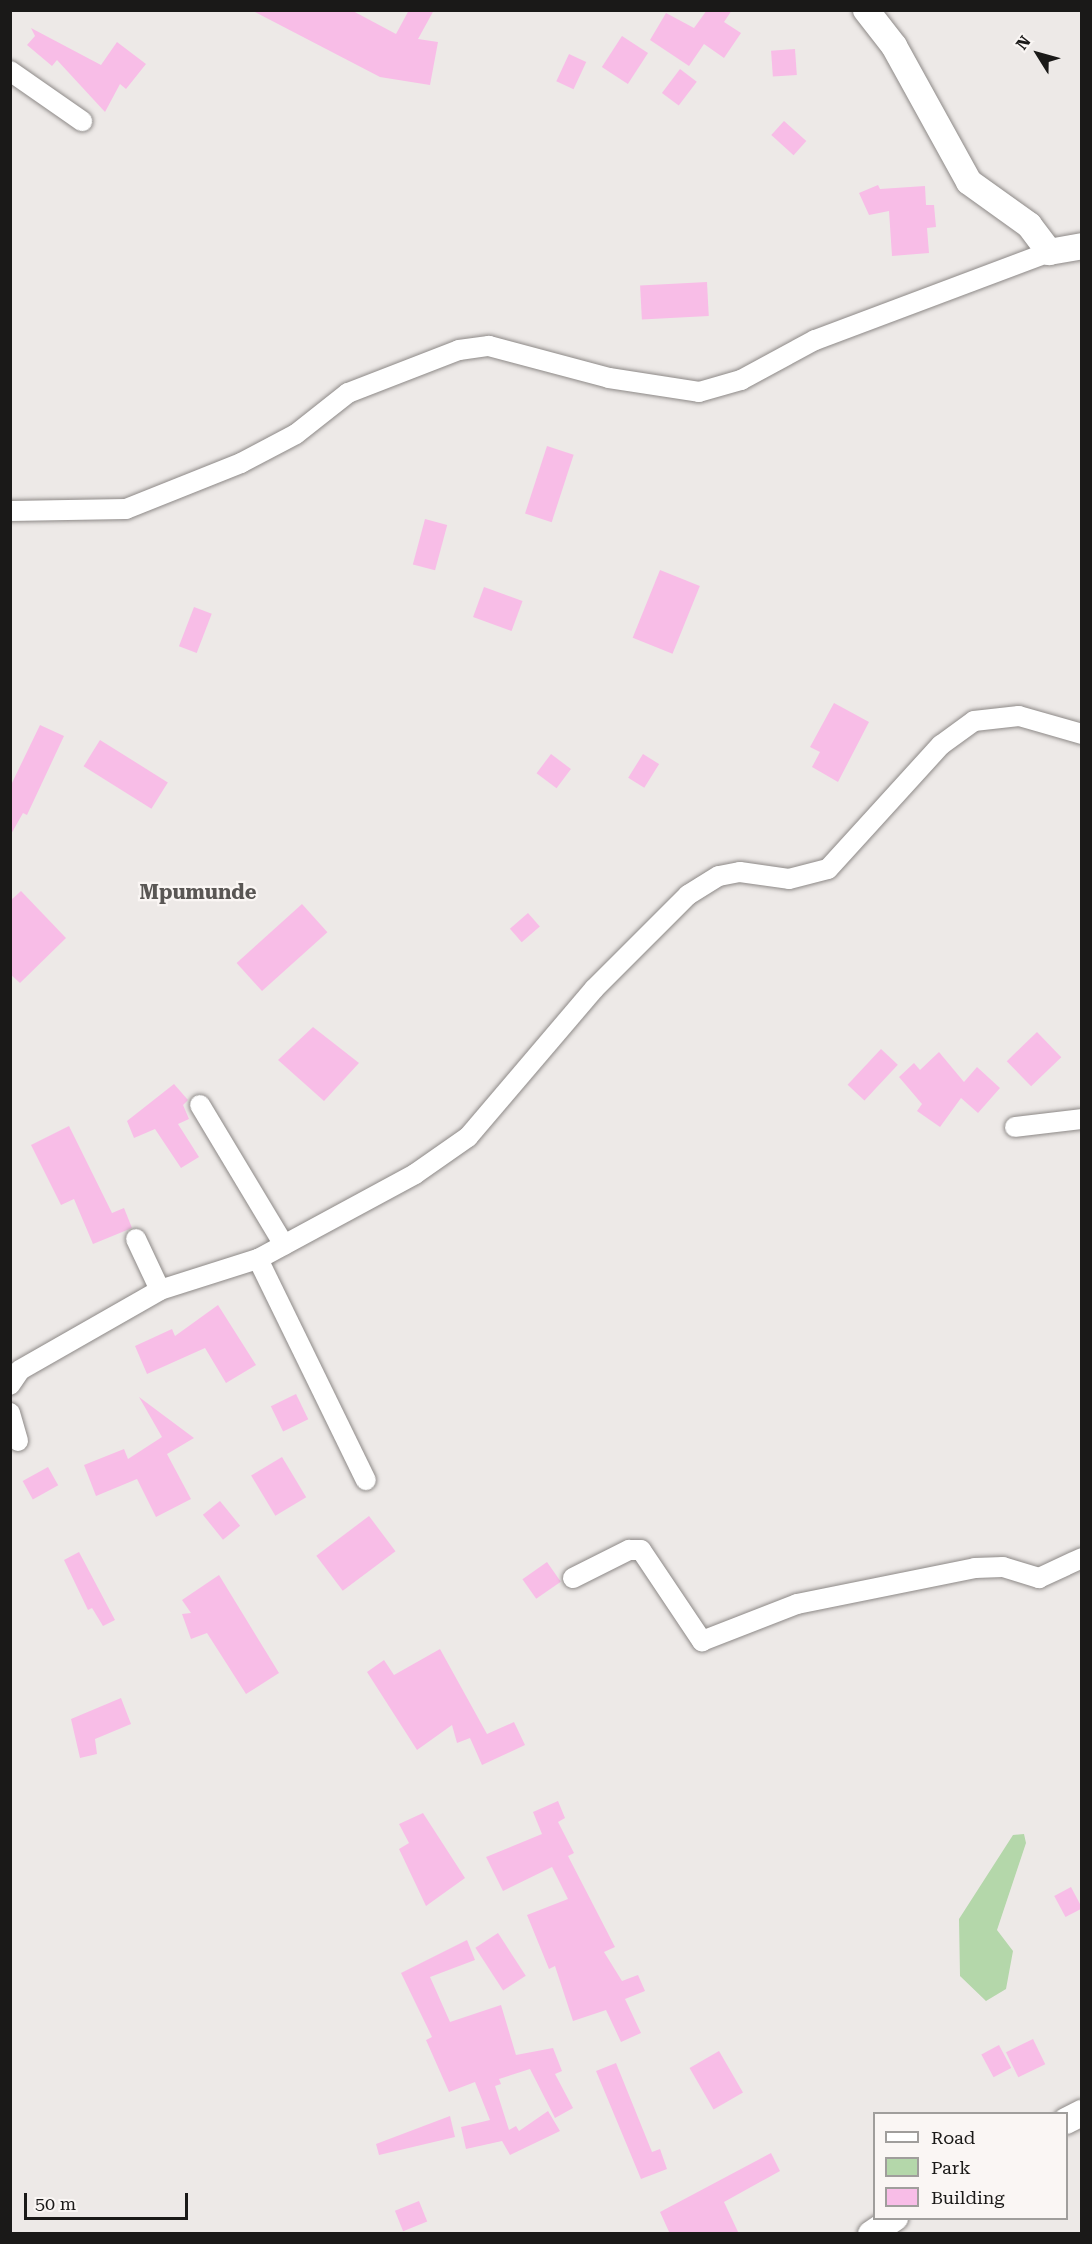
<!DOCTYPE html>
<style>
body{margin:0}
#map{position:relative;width:1092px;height:2244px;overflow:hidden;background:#ede9e7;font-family:"Roboto Serif",serif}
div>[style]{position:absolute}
.green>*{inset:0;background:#b4d7aa}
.building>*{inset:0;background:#f8bde7;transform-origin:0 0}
.roads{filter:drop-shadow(0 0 2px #8d8987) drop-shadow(0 0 2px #8d8987)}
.minor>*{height:20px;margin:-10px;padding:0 10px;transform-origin:10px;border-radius:10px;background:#fff}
.tertiary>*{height:26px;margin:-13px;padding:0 13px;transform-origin:13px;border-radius:13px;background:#fff}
span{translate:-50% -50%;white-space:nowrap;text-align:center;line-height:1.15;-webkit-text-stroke:4.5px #faf6f4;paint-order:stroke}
.quarter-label{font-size:20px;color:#595654;font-weight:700}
.frame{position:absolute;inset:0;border:12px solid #1a1918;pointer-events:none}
.legend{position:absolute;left:873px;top:2112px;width:195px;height:108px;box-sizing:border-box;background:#faf6f4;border:2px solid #a09e9c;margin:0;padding:8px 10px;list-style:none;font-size:18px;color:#1a1918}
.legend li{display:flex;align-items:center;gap:12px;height:30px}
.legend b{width:30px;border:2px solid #a09e9c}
.north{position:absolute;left:1008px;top:24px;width:60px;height:60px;-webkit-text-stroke:4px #faf6f4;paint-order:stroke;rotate:307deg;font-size:16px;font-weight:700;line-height:24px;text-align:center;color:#1a1918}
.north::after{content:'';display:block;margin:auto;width:21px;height:27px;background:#1a1918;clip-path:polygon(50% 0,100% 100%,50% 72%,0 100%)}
.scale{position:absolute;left:24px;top:2193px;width:164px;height:27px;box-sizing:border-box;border:3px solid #1a1918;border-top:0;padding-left:8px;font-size:18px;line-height:21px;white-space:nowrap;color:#1a1918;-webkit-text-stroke:4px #faf6f4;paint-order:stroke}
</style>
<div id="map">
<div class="green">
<div style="clip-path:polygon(1024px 1834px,1026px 1843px,997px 1930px,1013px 1951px,1006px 1989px,986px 2001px,960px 1976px,959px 1919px,1013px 1835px)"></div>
</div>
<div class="building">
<div style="clip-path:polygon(251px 10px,351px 10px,396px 34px,409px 10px,434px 10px,418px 39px,438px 42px,430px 85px,380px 77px)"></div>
<div style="clip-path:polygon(707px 10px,732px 10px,724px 22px,741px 33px,724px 58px,704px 44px,689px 66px,650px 40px,666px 13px,694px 28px)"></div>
<div style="clip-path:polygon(31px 28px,101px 65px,117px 42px,146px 64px,126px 89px,120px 84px,105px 112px,57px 60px,52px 66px,27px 45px,35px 36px)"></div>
<div style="left:622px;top:36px;width:31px;height:37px;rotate:33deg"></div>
<div style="left:795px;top:49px;width:26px;height:24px;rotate:86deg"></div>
<div style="left:569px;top:54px;width:19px;height:30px;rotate:25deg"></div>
<div style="left:680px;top:69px;width:21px;height:30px;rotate:37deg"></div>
<div style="left:784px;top:121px;width:30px;height:19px;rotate:42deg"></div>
<div style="clip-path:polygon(878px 185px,880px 189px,925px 186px,926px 205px,934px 205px,936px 227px,927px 228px,929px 253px,892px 256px,889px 211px,869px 215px,859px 193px)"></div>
<div style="left:707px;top:282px;width:34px;height:67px;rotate:87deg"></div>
<div style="left:547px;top:446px;width:28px;height:71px;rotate:18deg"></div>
<div style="left:425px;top:519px;width:23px;height:47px;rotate:15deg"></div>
<div style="left:660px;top:570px;width:43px;height:73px;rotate:22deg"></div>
<div style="left:484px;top:587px;width:41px;height:32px;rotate:20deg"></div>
<div style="left:194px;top:607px;width:19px;height:42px;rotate:21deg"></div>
<div style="clip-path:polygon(834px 703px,869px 722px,838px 782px,812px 767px,820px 752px,810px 747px)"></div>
<div style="clip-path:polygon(40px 725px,64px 736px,27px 815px,23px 813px,10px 836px,10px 787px)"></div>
<div style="left:100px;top:740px;width:80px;height:31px;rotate:32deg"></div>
<div style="left:551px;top:754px;width:25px;height:24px;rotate:37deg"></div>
<div style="left:643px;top:754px;width:19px;height:28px;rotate:32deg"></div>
<div style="clip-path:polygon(21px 891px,66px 938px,20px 983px,10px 974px,10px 901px)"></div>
<div style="left:302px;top:904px;width:38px;height:88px;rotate:48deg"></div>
<div style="left:528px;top:913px;width:18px;height:24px;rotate:49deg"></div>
<div style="clip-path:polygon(313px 1027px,359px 1063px,324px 1101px,278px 1060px)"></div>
<div style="left:1037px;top:1032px;width:35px;height:42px;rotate:46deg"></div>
<div style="left:881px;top:1049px;width:23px;height:49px;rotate:43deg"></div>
<div style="clip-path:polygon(939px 1052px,964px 1082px,977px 1067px,1000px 1088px,978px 1113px,961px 1098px,940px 1127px,917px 1111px,922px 1104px,899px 1077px,914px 1063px,920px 1070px)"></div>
<div style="clip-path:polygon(174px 1084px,188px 1100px,183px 1105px,189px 1119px,178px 1124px,199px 1157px,181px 1168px,155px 1129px,134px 1138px,127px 1121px)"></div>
<div style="clip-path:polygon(69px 1126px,112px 1213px,124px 1208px,132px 1228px,93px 1244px,74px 1199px,61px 1205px,31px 1145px)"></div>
<div style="clip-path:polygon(218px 1305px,256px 1365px,226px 1383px,205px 1348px,147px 1374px,135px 1346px,172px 1329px,175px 1336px)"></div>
<div style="left:296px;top:1394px;width:28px;height:28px;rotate:64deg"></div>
<div style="clip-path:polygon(139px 1397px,194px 1438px,167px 1454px,191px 1499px,156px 1517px,137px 1479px,96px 1496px,84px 1465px,124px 1449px,128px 1459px,162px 1437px)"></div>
<div style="left:282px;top:1457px;width:47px;height:36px;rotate:59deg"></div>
<div style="left:48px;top:1467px;width:21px;height:29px;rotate:61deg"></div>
<div style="left:220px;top:1501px;width:32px;height:22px;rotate:51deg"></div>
<div style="left:369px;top:1516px;width:44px;height:66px;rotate:53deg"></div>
<div style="clip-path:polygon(79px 1552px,115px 1620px,103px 1626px,92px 1608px,88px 1610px,64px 1560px)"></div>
<div style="left:547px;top:1562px;width:24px;height:30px;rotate:55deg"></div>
<div style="clip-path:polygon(219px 1575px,279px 1673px,246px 1694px,207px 1633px,191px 1639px,182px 1614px,191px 1613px,182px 1600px)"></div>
<div style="clip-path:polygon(440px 1649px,487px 1734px,514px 1722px,525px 1745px,482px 1765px,470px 1738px,457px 1743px,452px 1725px,417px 1750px,367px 1672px,384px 1660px,394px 1675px)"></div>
<div style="clip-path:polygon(121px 1698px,131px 1724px,95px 1739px,97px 1754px,80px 1758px,71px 1719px)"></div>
<div style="clip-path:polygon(558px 1801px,565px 1818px,558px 1822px,574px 1853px,568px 1856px,615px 1947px,604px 1952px,622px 1981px,638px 1975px,645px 1991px,625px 1999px,641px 2033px,621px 2042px,606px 2010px,573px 2021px,555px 1966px,549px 1969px,527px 1915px,568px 1899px,552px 1867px,503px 1891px,486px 1857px,542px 1834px,533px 1812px)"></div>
<div style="clip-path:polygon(423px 1813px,465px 1878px,426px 1906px,399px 1849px,409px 1843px,399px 1824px)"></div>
<div style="left:1071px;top:1887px;width:24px;height:19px;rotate:62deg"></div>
<div style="left:498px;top:1933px;width:51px;height:27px;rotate:57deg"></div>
<div style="clip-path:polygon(467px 1940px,475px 1960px,430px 1977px,450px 2022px,501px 2005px,516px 2055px,553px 2048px,562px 2071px,555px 2074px,573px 2108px,555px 2118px,530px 2069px,499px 2079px,501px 2084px,495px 2086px,509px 2130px,516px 2126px,519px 2131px,548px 2111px,560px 2131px,510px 2155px,502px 2141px,466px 2149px,461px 2127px,490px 2120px,475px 2082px,449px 2092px,426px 2040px,432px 2037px,401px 1973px)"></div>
<div style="left:1033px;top:2039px;width:28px;height:30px;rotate:64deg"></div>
<div style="left:999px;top:2045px;width:26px;height:20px;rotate:62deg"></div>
<div style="left:719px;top:2051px;width:48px;height:34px;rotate:60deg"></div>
<div style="clip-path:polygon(616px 2063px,652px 2152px,660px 2149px,667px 2169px,641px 2179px,596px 2071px)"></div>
<div style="clip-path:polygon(450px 2116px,455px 2137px,379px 2155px,376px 2144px)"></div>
<div style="clip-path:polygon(771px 2153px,780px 2171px,724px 2202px,739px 2234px,670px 2234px,660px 2212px)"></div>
<div style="left:419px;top:2201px;width:22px;height:26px;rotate:68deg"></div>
</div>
<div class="roads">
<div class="minor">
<div style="left:10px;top:71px;width:88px;rotate:34.8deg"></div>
<div style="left:10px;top:511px;width:116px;rotate:-1deg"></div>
<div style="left:126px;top:509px;width:124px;rotate:-21.8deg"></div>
<div style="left:241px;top:463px;width:62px;rotate:-27.8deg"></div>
<div style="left:296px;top:434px;width:66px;rotate:-38.3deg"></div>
<div style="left:348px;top:393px;width:119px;rotate:-21.2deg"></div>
<div style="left:459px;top:350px;width:30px;rotate:-8deg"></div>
<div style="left:489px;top:346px;width:124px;rotate:14.9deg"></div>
<div style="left:609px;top:378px;width:91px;rotate:8.8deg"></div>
<div style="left:699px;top:392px;width:44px;rotate:-15.9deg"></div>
<div style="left:741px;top:380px;width:84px;rotate:-28.4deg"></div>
<div style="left:815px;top:340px;width:250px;rotate:-20.6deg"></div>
<div style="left:200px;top:1105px;width:163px;rotate:59deg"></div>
<div style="left:1015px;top:1127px;width:67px;rotate:-6.8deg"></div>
<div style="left:136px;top:1239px;width:56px;rotate:64.8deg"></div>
<div style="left:258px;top:1259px;width:246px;rotate:64deg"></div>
<div style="left:10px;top:1385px;width:18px;rotate:-56deg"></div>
<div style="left:20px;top:1370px;width:161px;rotate:-29.7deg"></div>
<div style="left:160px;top:1290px;width:103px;rotate:-17.6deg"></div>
<div style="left:258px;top:1259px;width:179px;rotate:-28.4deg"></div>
<div style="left:415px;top:1174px;width:65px;rotate:-34.9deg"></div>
<div style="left:468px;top:1137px;width:194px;rotate:-49.6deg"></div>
<div style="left:594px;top:989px;width:133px;rotate:-45deg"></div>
<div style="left:688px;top:895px;width:36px;rotate:-32deg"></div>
<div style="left:719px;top:876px;width:21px;rotate:-11deg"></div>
<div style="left:740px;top:872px;width:49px;rotate:8.1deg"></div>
<div style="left:789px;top:879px;width:40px;rotate:-14.4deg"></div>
<div style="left:828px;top:869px;width:168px;rotate:-47.7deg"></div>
<div style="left:941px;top:745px;width:41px;rotate:-36deg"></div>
<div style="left:974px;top:721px;width:45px;rotate:-6.3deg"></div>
<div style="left:1019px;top:716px;width:66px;rotate:15.9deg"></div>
<div style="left:10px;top:1413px;width:29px;rotate:74deg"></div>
<div style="left:573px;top:1578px;width:63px;rotate:-26.6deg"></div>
<div style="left:629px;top:1550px;width:12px"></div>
<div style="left:641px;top:1550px;width:110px;rotate:56.2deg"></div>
<div style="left:702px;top:1641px;width:102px;rotate:-21.3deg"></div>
<div style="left:797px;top:1604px;width:182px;rotate:-11.4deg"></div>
<div style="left:975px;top:1568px;width:28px;rotate:-2deg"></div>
<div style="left:1003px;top:1567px;width:38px;rotate:17deg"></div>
<div style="left:1039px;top:1578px;width:47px;rotate:-24.9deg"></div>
</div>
<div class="tertiary">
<div style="left:866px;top:10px;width:46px;rotate:52.1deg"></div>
<div style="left:894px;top:46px;width:155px;rotate:61.1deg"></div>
<div style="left:969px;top:182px;width:74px;rotate:35.6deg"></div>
<div style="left:1029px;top:225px;width:34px;rotate:53deg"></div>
<div style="left:1049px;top:252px;width:34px;rotate:-10deg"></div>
<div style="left:1066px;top:2121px;width:18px;rotate:-27deg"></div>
<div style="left:871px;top:2234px;width:29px;rotate:-34deg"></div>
</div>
</div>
<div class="quarter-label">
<span style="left:198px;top:892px">Mpumunde</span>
</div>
<div class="frame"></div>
<ul class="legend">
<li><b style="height:8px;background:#fff"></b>Road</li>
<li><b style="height:16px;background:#b4d7aa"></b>Park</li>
<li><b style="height:16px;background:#f8bde7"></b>Building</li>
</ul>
<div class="north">N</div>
<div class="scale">50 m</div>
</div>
